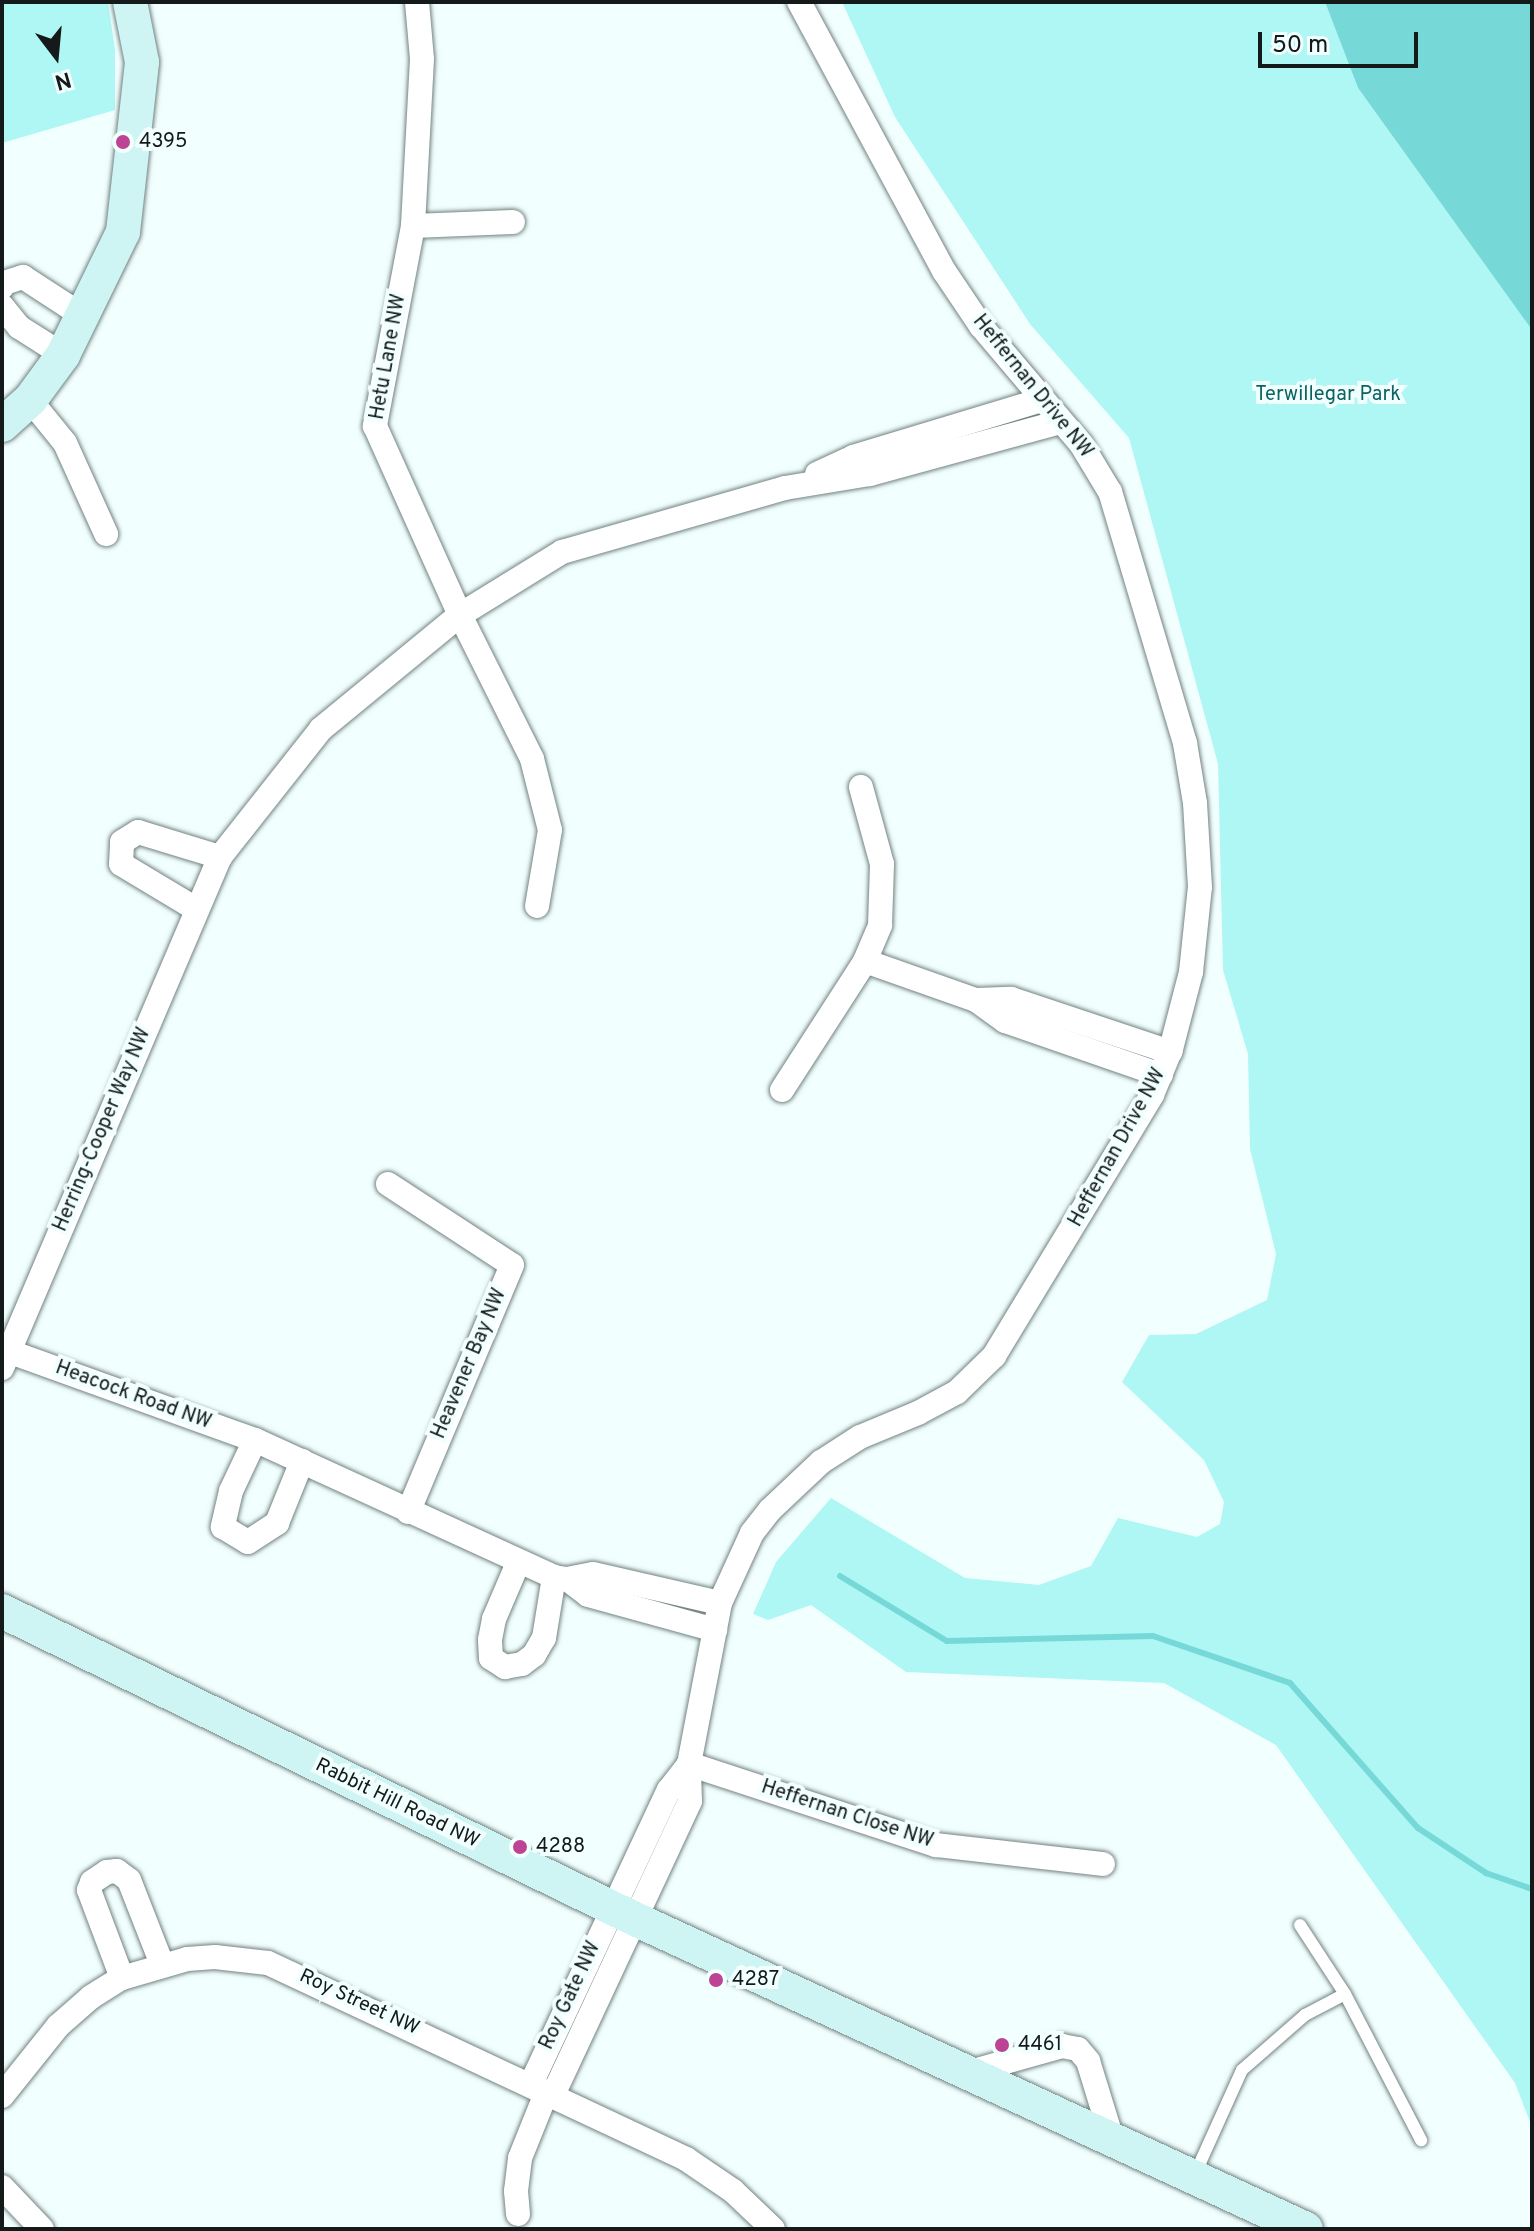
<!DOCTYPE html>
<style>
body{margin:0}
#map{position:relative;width:1534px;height:2231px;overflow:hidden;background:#f1fffe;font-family:Overpass,sans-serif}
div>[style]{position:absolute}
.green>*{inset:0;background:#aef7f5}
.water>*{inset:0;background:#77d9d7}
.stream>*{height:6px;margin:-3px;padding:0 3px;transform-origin:3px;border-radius:3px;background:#77d9d7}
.roads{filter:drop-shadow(0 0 2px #728281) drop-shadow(0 0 2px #728281)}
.lane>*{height:12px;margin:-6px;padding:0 6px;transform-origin:6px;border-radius:6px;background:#fff}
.street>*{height:24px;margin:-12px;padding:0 12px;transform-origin:12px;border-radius:12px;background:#fff}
.secondary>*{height:34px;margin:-17px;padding:0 17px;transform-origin:17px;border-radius:17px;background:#cef4f4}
.dots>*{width:22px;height:22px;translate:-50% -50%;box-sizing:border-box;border:4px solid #f1fffe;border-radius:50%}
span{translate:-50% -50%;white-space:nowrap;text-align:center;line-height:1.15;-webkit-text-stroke:8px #f1fffe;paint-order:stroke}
.poi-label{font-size:20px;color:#141a1a}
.left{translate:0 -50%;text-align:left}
.street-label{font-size:20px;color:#141a1a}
.park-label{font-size:20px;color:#0c6261}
.frame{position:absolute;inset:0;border:4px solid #141a1a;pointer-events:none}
.north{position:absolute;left:16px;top:16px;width:80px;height:80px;-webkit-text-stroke:6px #f1fffe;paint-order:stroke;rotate:164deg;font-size:22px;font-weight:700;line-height:32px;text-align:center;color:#141a1a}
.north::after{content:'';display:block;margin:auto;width:28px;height:36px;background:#141a1a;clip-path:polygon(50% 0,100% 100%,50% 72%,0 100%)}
.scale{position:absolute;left:1258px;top:32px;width:160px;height:36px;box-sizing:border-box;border:4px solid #141a1a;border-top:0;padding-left:10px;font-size:24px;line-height:28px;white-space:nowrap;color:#141a1a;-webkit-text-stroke:6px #f1fffe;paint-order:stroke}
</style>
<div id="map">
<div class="green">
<div style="clip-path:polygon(2px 2px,108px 2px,115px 50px,115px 110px,2px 143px)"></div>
<div style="clip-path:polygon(842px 2px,1325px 2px,1358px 88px,1532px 330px,1532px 2127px,1515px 2083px,1276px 1745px,1164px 1683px,906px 1672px,811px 1605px,768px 1620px,753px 1614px,776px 1562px,831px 1498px,965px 1578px,1039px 1585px,1091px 1566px,1118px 1518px,1197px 1537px,1220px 1524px,1224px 1502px,1204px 1460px,1122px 1382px,1149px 1335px,1196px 1334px,1267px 1300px,1276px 1254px,1250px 1149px,1248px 1054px,1223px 970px,1218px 764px,1129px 438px,1030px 324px,895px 117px)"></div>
</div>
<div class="water">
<div style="clip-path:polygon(1325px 2px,1532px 2px,1532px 330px,1358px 88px)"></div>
</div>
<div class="stream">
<div style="left:840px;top:1576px;width:125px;rotate:31.3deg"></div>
<div style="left:947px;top:1641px;width:206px;rotate:-1.4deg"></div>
<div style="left:1153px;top:1636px;width:145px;rotate:18.9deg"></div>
<div style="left:1290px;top:1683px;width:193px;rotate:48.6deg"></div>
<div style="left:1418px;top:1828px;width:82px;rotate:33.5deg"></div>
<div style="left:1486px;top:1873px;width:49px;rotate:19.2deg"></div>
</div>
<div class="roads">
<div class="lane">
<div style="left:1300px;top:1925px;width:82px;rotate:56.9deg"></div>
<div style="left:1195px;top:2174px;width:114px;rotate:-65.7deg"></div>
<div style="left:1242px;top:2070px;width:84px;rotate:-41.1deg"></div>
<div style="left:1305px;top:2015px;width:45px;rotate:-27.7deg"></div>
<div style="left:1345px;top:1994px;width:165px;rotate:62.5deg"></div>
</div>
<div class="street">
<div style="left:417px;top:2px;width:57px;rotate:85deg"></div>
<div style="left:422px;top:59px;width:167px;rotate:93.1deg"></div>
<div style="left:413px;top:226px;width:204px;rotate:100.8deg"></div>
<div style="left:375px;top:426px;width:207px;rotate:65.8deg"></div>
<div style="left:460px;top:615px;width:161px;rotate:63.4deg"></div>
<div style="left:532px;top:759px;width:73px;rotate:75.8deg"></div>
<div style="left:550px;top:830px;width:77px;rotate:99.7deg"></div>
<div style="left:413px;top:226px;width:100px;rotate:-2.3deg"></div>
<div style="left:2px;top:287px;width:4px;rotate:-63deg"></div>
<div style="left:4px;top:283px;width:20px;rotate:-18deg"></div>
<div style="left:23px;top:277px;width:72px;rotate:33deg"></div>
<div style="left:2px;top:306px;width:27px;rotate:51deg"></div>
<div style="left:19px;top:327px;width:52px;rotate:32.5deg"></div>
<div style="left:30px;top:400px;width:55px;rotate:50.9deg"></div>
<div style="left:65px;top:443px;width:100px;rotate:65.7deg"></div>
<div style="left:817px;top:474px;width:40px;rotate:-25deg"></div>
<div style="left:853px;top:457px;width:197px;rotate:-16.8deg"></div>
<div style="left:196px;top:909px;width:87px;rotate:-149deg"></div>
<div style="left:121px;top:864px;width:22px;rotate:-87deg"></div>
<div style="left:122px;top:842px;width:19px;rotate:-32deg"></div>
<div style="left:138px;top:832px;width:86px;rotate:17deg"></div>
<div style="left:865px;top:961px;width:118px;rotate:19.4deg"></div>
<div style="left:976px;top:1000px;width:36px;rotate:36deg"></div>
<div style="left:1005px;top:1021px;width:165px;rotate:19.1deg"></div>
<div style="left:976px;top:1000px;width:35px;rotate:-2deg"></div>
<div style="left:1011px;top:999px;width:168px;rotate:18.4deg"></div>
<div style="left:782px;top:1090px;width:153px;rotate:-57.2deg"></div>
<div style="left:865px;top:961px;width:39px;rotate:-67deg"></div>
<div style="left:880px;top:925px;width:61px;rotate:-88.1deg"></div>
<div style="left:882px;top:864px;width:80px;rotate:-105.3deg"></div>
<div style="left:388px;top:1184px;width:148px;rotate:33.2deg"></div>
<div style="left:512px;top:1265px;width:268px;rotate:112.8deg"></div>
<div style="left:2px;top:1349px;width:269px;rotate:19.8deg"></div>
<div style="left:255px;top:1440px;width:329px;rotate:24.6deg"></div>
<div style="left:554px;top:1577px;width:13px;rotate:9deg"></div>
<div style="left:567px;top:1579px;width:26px;rotate:-11deg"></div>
<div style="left:593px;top:1574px;width:130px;rotate:12.9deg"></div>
<div style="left:2px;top:1368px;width:556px;rotate:-66.9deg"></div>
<div style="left:220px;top:857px;width:163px;rotate:-51.7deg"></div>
<div style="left:321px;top:729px;width:180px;rotate:-39.4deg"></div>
<div style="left:460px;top:615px;width:120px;rotate:-31.7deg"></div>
<div style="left:562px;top:552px;width:232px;rotate:-16deg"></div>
<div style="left:785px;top:488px;width:86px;rotate:-9.4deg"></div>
<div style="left:870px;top:474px;width:197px;rotate:-15.3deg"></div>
<div style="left:255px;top:1440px;width:56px;rotate:115.2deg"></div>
<div style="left:231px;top:1491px;width:37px;rotate:103deg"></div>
<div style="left:223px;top:1527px;width:29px;rotate:31deg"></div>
<div style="left:248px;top:1542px;width:35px;rotate:-33deg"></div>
<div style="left:277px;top:1523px;width:67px;rotate:-68deg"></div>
<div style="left:518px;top:1563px;width:61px;rotate:113.2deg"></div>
<div style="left:494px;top:1619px;width:21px;rotate:101deg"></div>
<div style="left:490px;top:1640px;width:18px;rotate:87deg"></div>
<div style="left:491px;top:1658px;width:17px;rotate:33deg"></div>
<div style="left:505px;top:1667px;width:17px;rotate:-10deg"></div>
<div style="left:522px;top:1664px;width:15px;rotate:-37deg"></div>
<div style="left:534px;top:1655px;width:20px;rotate:-60deg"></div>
<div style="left:544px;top:1638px;width:62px;rotate:-80.7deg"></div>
<div style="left:567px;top:1579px;width:26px;rotate:37deg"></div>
<div style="left:588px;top:1595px;width:132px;rotate:15.4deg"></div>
<div style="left:689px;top:1764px;width:260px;rotate:18.2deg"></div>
<div style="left:936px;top:1845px;width:168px;rotate:6.5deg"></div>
<div style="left:122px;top:1978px;width:94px;rotate:-110.6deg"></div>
<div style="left:89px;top:1890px;width:9px;rotate:-69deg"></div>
<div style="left:92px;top:1882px;width:18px;rotate:-34deg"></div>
<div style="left:107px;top:1872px;width:10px;rotate:-6deg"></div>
<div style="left:117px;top:1871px;width:15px;rotate:37deg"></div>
<div style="left:129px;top:1880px;width:90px;rotate:68.6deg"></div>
<div style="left:970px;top:2072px;width:96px;rotate:-15.8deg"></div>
<div style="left:1062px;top:2046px;width:16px;rotate:11deg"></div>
<div style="left:1078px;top:2049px;width:16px;rotate:50deg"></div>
<div style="left:1088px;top:2061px;width:82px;rotate:72.9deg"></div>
<div style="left:531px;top:2084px;width:325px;rotate:-64.9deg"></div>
<div style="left:669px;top:1790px;width:33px;rotate:-52deg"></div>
<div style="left:553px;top:2095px;width:324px;rotate:-65deg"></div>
<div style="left:690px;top:1801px;width:37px;rotate:-92deg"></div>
<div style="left:689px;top:1764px;width:164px;rotate:-79.1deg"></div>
<div style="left:720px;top:1603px;width:77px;rotate:-65.4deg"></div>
<div style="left:752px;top:1533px;width:29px;rotate:-52deg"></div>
<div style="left:770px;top:1510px;width:70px;rotate:-43.3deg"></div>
<div style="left:821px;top:1462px;width:46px;rotate:-32.7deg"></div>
<div style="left:860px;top:1437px;width:63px;rotate:-22.5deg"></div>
<div style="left:918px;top:1413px;width:44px;rotate:-28.3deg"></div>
<div style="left:957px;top:1392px;width:52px;rotate:-44.2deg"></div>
<div style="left:994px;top:1356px;width:305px;rotate:-58.8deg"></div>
<div style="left:1152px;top:1095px;width:50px;rotate:-67.6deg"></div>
<div style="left:1171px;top:1049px;width:80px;rotate:-75.4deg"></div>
<div style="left:1191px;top:972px;width:85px;rotate:-84deg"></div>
<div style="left:1200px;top:887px;width:84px;rotate:-93.4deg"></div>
<div style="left:1195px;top:803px;width:61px;rotate:-99.5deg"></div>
<div style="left:1185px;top:743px;width:262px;rotate:-106.6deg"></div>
<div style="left:1110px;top:492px;width:56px;rotate:-121.1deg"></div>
<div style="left:1081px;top:444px;width:155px;rotate:-130.3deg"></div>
<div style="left:981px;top:326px;width:66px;rotate:-123.9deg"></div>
<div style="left:944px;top:271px;width:306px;rotate:-118.3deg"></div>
<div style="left:2px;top:2096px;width:90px;rotate:-51.3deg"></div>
<div style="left:58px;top:2026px;width:44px;rotate:-41.3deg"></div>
<div style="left:91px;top:1997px;width:36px;rotate:-32deg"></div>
<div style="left:122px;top:1978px;width:68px;rotate:-16.3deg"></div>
<div style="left:187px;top:1959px;width:28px;rotate:-4deg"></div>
<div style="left:215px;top:1957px;width:53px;rotate:6.5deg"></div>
<div style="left:268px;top:1963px;width:462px;rotate:25.1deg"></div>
<div style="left:686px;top:2159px;width:57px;rotate:34.2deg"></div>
<div style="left:733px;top:2191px;width:55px;rotate:43.5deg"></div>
<div style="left:2px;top:2187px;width:58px;rotate:46.4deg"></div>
<div style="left:518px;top:2214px;width:23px;rotate:-95deg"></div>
<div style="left:516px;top:2191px;width:33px;rotate:-83deg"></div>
<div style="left:520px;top:2158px;width:72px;rotate:-68.1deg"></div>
</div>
<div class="secondary">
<div style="left:2px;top:425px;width:38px;rotate:-42deg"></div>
<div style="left:30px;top:400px;width:56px;rotate:-53.7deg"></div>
<div style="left:63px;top:355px;width:137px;rotate:-64deg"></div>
<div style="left:123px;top:232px;width:171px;rotate:-83.6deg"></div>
<div style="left:142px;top:62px;width:61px;rotate:-101.3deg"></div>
<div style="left:2px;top:1611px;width:704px;rotate:25.95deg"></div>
<div style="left:635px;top:1919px;width:739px;rotate:24.8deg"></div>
</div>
</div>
<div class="dots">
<div style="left:123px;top:142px;background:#bd4394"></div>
<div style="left:520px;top:1847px;background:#bd4394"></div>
<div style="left:716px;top:1980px;background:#bd4394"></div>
<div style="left:1002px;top:2045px;background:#bd4394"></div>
</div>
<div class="poi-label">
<span class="left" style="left:139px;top:142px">4395</span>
<span class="left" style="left:536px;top:1847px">4288</span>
<span class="left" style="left:732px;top:1980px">4287</span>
<span class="left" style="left:1018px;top:2045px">4461</span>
</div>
<div class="street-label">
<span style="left:389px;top:357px;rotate:-80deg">Hetu Lane NW</span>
<span style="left:1032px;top:387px;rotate:51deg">Heffernan Drive NW</span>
<span style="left:103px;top:1130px;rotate:-67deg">Herring-Cooper Way NW</span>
<span style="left:1118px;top:1148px;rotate:-61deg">Heffernan Drive NW</span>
<span style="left:470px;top:1364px;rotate:-67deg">Heavener Bay NW</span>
<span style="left:133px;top:1396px;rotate:20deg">Heacock Road NW</span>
<span style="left:397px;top:1804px;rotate:26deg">Rabbit Hill Road NW</span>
<span style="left:847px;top:1815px;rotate:18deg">Heffernan Close NW</span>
<span style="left:571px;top:1996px;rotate:-65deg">Roy Gate NW</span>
<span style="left:359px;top:2003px;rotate:25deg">Roy Street NW</span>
</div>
<div class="park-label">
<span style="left:1328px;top:395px">Terwillegar Park</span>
</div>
<div class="frame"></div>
<div class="north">N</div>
<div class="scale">50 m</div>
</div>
